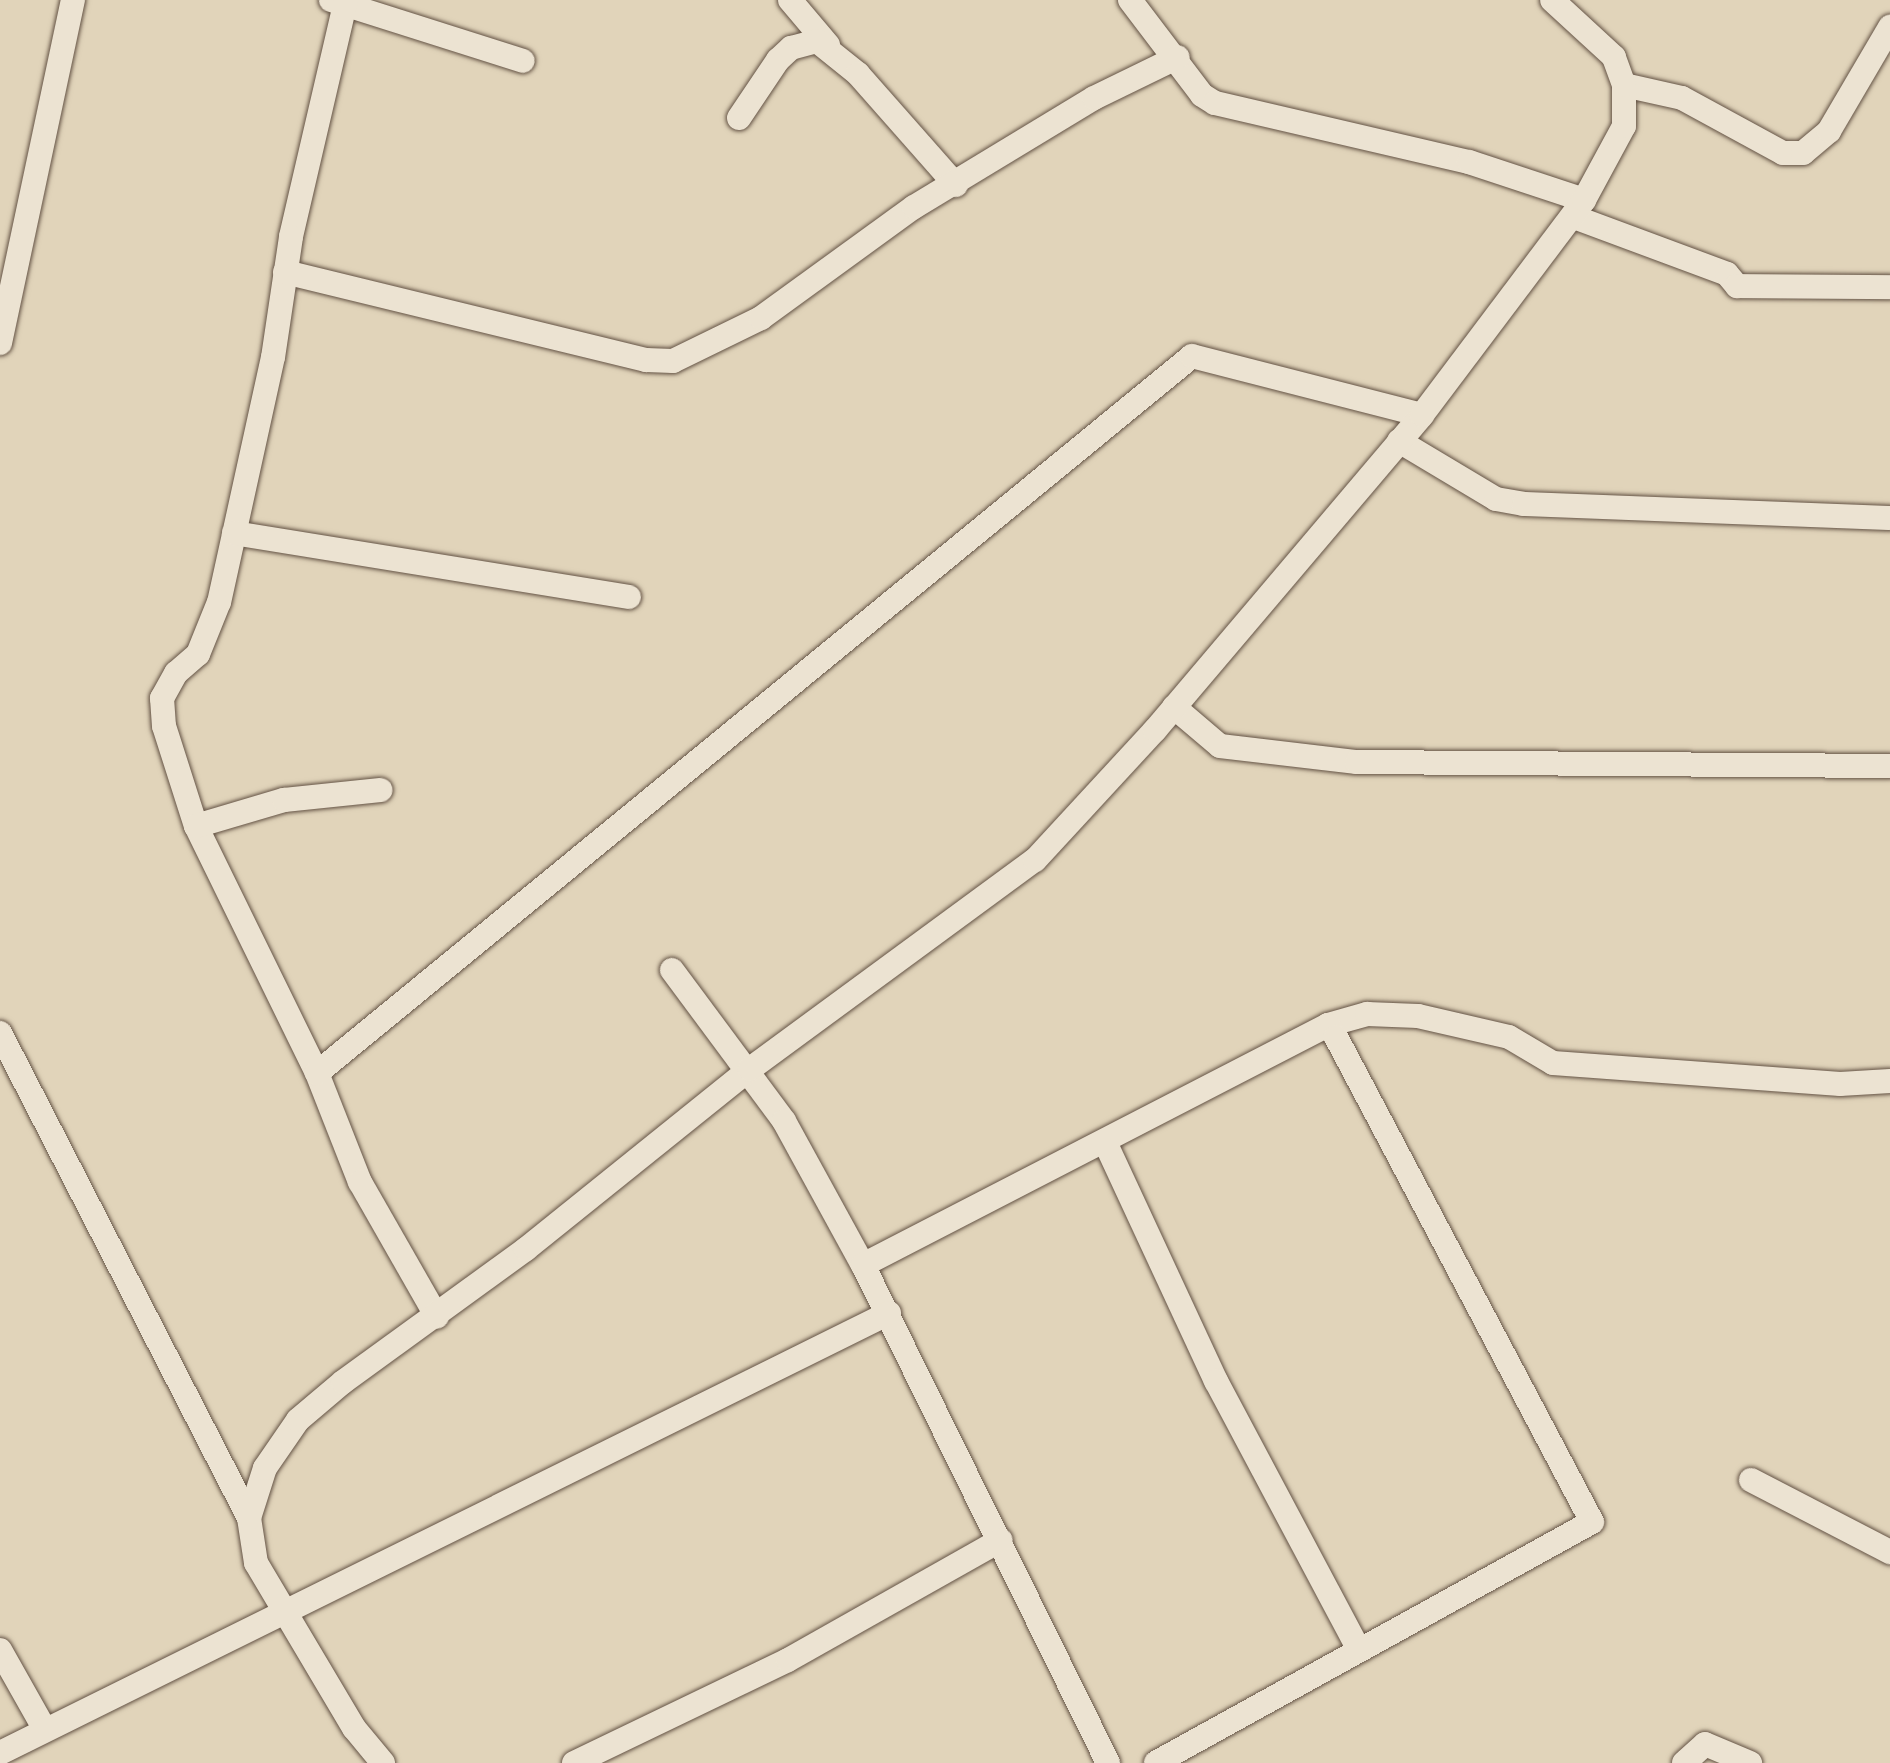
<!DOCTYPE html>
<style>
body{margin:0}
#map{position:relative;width:1890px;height:1763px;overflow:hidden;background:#e1d4ba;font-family:Alegreya,serif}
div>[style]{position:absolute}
.roads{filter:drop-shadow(0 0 2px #635244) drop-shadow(0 0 2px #635244)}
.street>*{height:24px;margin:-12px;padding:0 12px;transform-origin:12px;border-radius:12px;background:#ece3d2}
span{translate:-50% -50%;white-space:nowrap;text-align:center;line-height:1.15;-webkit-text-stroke:5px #ece3d2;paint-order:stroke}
</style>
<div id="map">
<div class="roads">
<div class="street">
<div style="left:331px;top:0;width:201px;rotate:17.6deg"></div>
<div style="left:346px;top:0;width:243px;rotate:103.1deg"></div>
<div style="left:291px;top:237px;width:121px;rotate:98.5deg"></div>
<div style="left:273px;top:357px;width:251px;rotate:102.4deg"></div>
<div style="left:219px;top:602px;width:56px;rotate:112deg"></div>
<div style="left:198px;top:654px;width:29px;rotate:139deg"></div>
<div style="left:176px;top:673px;width:29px;rotate:119deg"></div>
<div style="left:162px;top:698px;width:28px;rotate:86deg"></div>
<div style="left:164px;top:726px;width:105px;rotate:72.3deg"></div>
<div style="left:196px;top:826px;width:275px;rotate:63.9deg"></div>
<div style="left:317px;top:1073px;width:117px;rotate:68.5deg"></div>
<div style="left:360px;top:1182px;width:155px;rotate:60.3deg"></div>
<div style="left:790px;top:0;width:59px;rotate:49.8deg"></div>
<div style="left:1130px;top:0;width:119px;rotate:52.8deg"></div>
<div style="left:1202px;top:95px;width:15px;rotate:32deg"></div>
<div style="left:1215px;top:103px;width:261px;rotate:13.1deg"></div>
<div style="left:1469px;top:162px;width:121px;rotate:18.3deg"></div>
<div style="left:1624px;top:85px;width:59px;rotate:12.6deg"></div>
<div style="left:1682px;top:98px;width:115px;rotate:28.6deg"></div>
<div style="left:1783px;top:153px;width:20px"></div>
<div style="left:1803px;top:153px;width:34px;rotate:-40deg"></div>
<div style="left:1829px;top:131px;width:121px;rotate:-59.6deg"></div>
<div style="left:739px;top:118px;width:70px;rotate:-56.1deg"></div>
<div style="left:778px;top:60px;width:18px;rotate:-43deg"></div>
<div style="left:791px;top:48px;width:27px;rotate:-15deg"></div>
<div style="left:817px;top:41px;width:53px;rotate:38.8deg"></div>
<div style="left:858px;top:74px;width:148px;rotate:48.6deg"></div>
<div style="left:1574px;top:217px;width:163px;rotate:20.4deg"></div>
<div style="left:1727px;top:274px;width:16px;rotate:50deg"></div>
<div style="left:1737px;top:286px;width:153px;rotate:0.4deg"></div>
<div style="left:285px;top:272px;width:372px;rotate:13.7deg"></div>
<div style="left:646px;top:360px;width:27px;rotate:2deg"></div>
<div style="left:673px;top:361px;width:98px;rotate:-26deg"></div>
<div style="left:761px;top:318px;width:189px;rotate:-36deg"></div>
<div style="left:914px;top:207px;width:210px;rotate:-31.2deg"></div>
<div style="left:1094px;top:98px;width:93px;rotate:-26deg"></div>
<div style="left:0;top:343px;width:351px;rotate:-78deg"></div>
<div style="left:1399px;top:441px;width:113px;rotate:30.9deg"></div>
<div style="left:1496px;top:499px;width:28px;rotate:10deg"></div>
<div style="left:1524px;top:504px;width:366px;rotate:2.2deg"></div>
<div style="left:234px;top:533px;width:400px;rotate:9.2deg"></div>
<div style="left:1174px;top:707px;width:60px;rotate:40.3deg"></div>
<div style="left:1220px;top:746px;width:138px;rotate:6.7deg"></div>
<div style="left:1357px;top:762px;width:533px;rotate:0.43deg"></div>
<div style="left:196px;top:826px;width:92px;rotate:-16.5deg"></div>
<div style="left:284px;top:800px;width:97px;rotate:-5.9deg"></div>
<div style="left:672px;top:970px;width:188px;rotate:53.4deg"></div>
<div style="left:784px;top:1121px;width:164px;rotate:61.3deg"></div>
<div style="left:863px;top:1265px;width:555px;rotate:63.8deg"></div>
<div style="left:1328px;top:1025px;width:41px;rotate:-15.8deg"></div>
<div style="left:1367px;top:1014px;width:51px;rotate:2.2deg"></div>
<div style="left:1418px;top:1016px;width:93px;rotate:13deg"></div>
<div style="left:1509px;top:1037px;width:51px;rotate:30.6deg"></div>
<div style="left:1553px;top:1063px;width:288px;rotate:4.2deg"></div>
<div style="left:1840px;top:1084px;width:50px;rotate:-3.4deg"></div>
<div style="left:0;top:1033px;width:545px;rotate:62.82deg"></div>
<div style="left:317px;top:1073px;width:1131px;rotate:-39.33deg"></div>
<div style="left:1192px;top:356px;width:237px;rotate:14.4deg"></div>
<div style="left:1105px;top:1142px;width:264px;rotate:65.1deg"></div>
<div style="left:1216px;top:1381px;width:305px;rotate:62deg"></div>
<div style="left:863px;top:1265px;width:523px;rotate:-27.3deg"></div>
<div style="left:1328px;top:1025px;width:14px;rotate:56deg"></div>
<div style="left:1336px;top:1037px;width:548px;rotate:62.17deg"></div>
<div style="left:1592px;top:1522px;width:498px;rotate:151.1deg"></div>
<div style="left:1751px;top:1480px;width:157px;rotate:27.4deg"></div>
<div style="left:0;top:1650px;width:90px;rotate:60.6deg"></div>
<div style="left:0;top:1753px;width:992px;rotate:-26.33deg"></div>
<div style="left:383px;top:1763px;width:45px;rotate:-129.6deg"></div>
<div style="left:354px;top:1728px;width:192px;rotate:-120.7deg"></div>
<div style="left:256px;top:1563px;width:46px;rotate:-98.8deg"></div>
<div style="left:249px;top:1518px;width:52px;rotate:-72.3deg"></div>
<div style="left:265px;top:1468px;width:58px;rotate:-55.5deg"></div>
<div style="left:298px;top:1420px;width:59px;rotate:-40.2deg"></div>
<div style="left:343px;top:1382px;width:226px;rotate:-36deg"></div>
<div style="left:526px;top:1249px;width:287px;rotate:-38.8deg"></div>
<div style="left:750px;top:1069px;width:353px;rotate:-36.3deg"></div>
<div style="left:1035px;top:860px;width:177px;rotate:-47.3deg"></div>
<div style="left:1155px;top:730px;width:413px;rotate:-49.7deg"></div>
<div style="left:1422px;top:415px;width:269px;rotate:-53deg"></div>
<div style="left:1584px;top:200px;width:84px;rotate:-61.6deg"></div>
<div style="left:1624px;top:126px;width:41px;rotate:-90deg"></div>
<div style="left:1624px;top:85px;width:30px;rotate:-110deg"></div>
<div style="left:1614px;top:57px;width:84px;rotate:-137.4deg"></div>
<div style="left:574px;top:1763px;width:237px;rotate:-25.7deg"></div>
<div style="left:788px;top:1660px;width:244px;rotate:-29.4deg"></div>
<div style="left:1684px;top:1763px;width:28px;rotate:-42deg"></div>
<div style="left:1705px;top:1744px;width:49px;rotate:22.9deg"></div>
</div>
</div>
</div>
